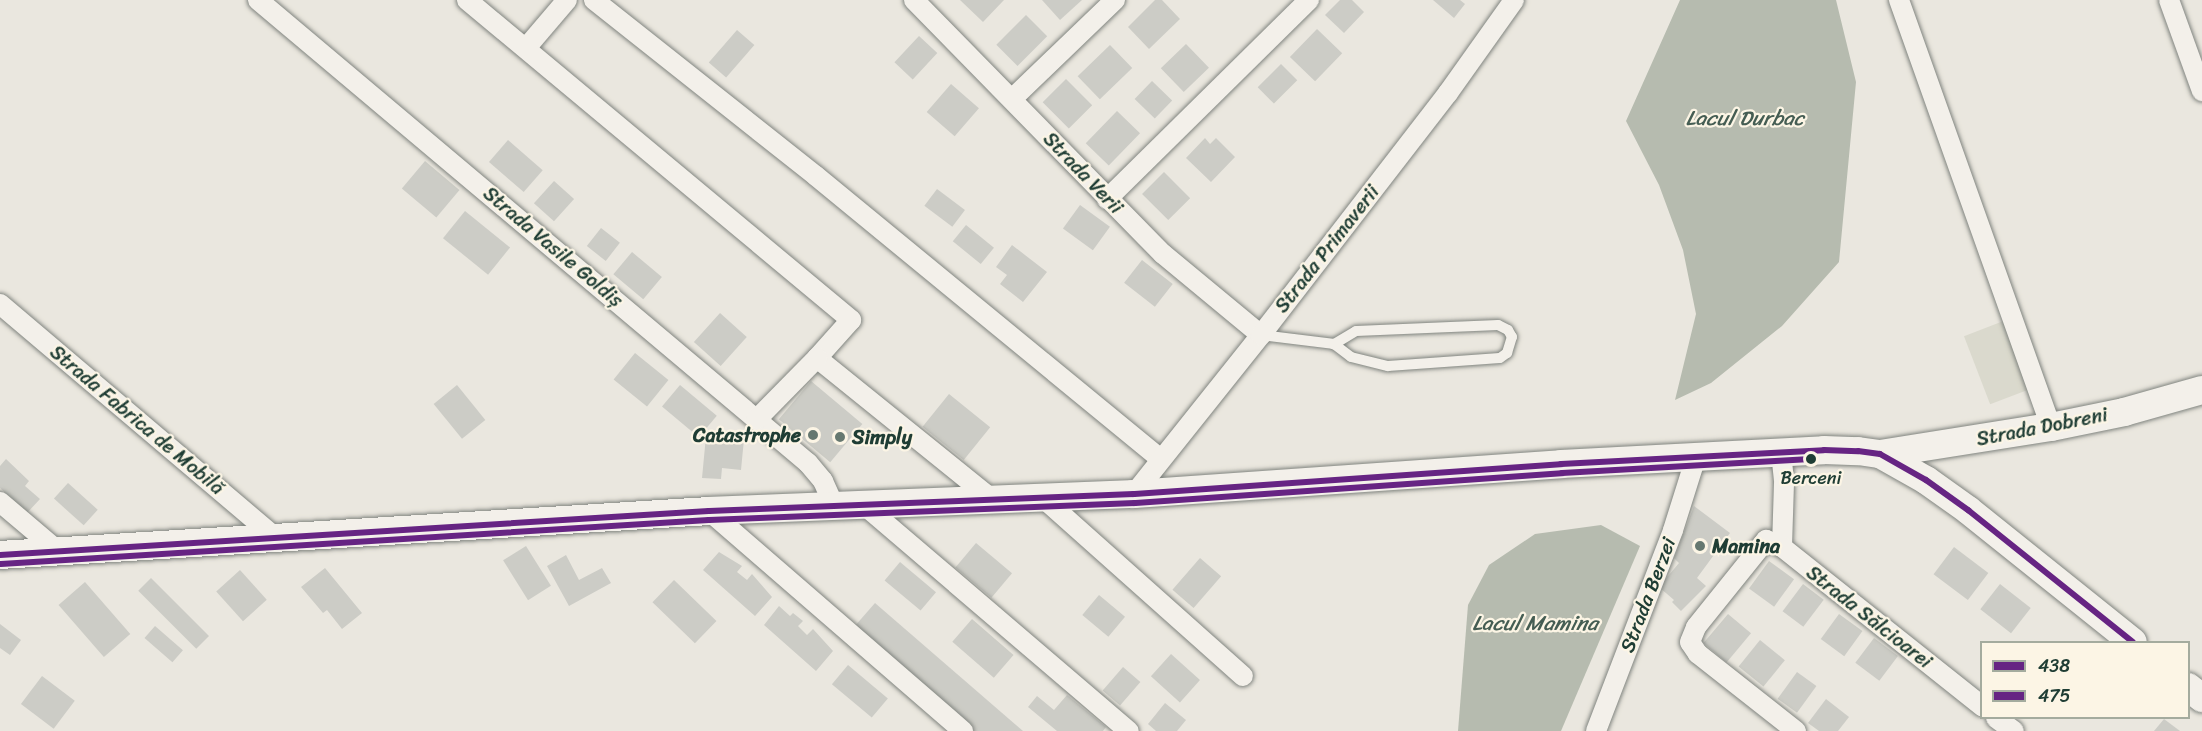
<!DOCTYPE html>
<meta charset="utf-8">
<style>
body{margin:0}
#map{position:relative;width:2202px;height:731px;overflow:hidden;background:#eae7df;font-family:Sriracha,sans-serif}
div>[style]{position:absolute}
.green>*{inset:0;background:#dad9cd;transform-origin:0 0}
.water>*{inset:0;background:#b6bbaf}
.building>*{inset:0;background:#ccccc6;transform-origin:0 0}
.roads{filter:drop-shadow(0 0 2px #80847f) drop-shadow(0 0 2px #80847f)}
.lane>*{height:10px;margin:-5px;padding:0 5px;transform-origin:5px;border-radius:5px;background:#f3f0ea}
.street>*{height:20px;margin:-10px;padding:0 10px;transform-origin:10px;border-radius:10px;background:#f3f0ea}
.secondary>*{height:28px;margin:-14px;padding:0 14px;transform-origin:14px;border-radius:14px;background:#f3f0ea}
.bus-1>*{height:6px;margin:-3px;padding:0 3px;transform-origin:3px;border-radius:3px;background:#662483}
.bus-2>*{height:6px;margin:-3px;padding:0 3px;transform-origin:3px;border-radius:3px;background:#662483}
.dots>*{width:16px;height:16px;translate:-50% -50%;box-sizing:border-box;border:3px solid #fcf5e5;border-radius:50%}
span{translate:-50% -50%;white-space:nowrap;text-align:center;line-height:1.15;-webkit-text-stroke:4.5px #fcf5e5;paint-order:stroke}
.bus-label{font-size:18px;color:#1f3d34}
.street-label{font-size:20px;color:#1f3d34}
.poi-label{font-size:20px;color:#1f3d34;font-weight:700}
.right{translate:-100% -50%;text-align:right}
.left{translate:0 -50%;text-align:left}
.water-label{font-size:21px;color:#455d53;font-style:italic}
.legend{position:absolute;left:1980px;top:641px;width:210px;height:78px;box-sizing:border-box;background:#fcf5e5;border:2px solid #a4ab9e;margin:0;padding:8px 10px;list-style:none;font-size:18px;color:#1f3d34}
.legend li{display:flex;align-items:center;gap:12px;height:30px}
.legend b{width:30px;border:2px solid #a4ab9e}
</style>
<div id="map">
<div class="green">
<div style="left:2006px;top:320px;width:73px;height:45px;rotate:69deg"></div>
</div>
<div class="water">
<div style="clip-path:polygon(1680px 0,1836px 0,1856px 82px,1839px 262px,1782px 326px,1711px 383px,1675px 400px,1696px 314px,1683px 250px,1659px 185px,1626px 121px)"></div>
<div style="clip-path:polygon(1601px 525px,1640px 546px,1561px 731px,1458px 731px,1468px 605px,1489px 565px,1535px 534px)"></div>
</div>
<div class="building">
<div style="clip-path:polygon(960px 0,1004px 0,983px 22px)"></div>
<div style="clip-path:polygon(1042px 0,1082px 0,1060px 20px)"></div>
<div style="clip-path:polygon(1155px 0,1162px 0,1180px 19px,1149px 49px,1128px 27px)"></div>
<div style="clip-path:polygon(1340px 0,1352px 0,1364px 12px,1344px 33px,1325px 15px)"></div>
<div style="clip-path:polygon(1433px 0,1460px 0,1465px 4px,1454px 18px)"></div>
<div style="left:1026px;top:15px;width:30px;height:42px;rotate:45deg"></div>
<div style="left:1317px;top:29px;width:35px;height:39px;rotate:44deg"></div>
<div style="left:737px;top:30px;width:23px;height:43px;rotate:41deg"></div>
<div style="left:919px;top:36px;width:25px;height:36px;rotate:43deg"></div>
<div style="left:1186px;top:44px;width:33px;height:35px;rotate:46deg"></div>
<div style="left:1110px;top:45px;width:32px;height:45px;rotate:46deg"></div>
<div style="left:1281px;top:64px;width:23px;height:33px;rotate:45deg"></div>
<div style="left:1066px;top:79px;width:37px;height:33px;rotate:45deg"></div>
<div style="left:1152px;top:81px;width:28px;height:25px;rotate:44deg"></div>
<div style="left:951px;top:84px;width:37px;height:37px;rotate:41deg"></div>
<div style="left:1117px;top:111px;width:32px;height:45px;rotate:44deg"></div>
<div style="clip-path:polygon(1205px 138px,1210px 144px,1216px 138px,1235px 157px,1211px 182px,1186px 158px)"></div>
<div style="left:508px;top:140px;width:46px;height:29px;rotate:41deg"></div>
<div style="left:425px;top:161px;width:45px;height:36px;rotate:40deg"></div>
<div style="left:1164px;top:172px;width:37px;height:31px;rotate:45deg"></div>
<div style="left:554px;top:181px;width:27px;height:30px;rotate:42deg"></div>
<div style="left:937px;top:189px;width:35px;height:21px;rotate:37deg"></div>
<div style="left:1080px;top:205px;width:37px;height:29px;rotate:36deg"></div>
<div style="left:465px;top:211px;width:58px;height:35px;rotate:39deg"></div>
<div style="left:966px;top:225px;width:36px;height:21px;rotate:39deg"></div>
<div style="left:601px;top:228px;width:24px;height:23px;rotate:38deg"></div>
<div style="clip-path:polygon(1012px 245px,1047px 272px,1023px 302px,1000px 284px,1007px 275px,996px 267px)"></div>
<div style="left:632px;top:252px;width:39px;height:29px;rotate:40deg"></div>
<div style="left:1142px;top:260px;width:39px;height:29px;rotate:38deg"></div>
<div style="left:720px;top:313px;width:36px;height:39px;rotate:42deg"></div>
<div style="left:635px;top:353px;width:43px;height:34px;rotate:39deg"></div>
<div style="left:811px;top:381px;width:67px;height:50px;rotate:40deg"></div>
<div style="left:457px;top:385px;width:45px;height:30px;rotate:51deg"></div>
<div style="left:680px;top:385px;width:48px;height:28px;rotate:40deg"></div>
<div style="left:949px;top:394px;width:53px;height:42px;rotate:39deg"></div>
<div style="clip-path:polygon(706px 436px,744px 439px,741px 470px,722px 468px,721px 479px,702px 478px)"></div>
<div style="clip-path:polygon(6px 459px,29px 481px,25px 486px,40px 499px,27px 513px,0 488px,0 466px)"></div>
<div style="left:68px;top:483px;width:40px;height:21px;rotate:42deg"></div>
<div style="clip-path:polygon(1694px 506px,1730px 533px,1697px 578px,1706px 586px,1681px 611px,1672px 602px,1674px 600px,1659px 587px,1679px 563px,1674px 558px)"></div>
<div style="left:976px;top:543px;width:47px;height:32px;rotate:40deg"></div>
<div style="left:526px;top:546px;width:47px;height:27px;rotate:58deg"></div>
<div style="left:1954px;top:547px;width:43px;height:34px;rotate:37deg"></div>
<div style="clip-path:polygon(719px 552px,742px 566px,737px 572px,747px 580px,752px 574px,772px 597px,755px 616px,703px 570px)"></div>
<div style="clip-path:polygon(566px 555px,579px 580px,602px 568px,611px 583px,569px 606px,547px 566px)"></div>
<div style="left:1200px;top:558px;width:28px;height:42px;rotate:41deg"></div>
<div style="left:1769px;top:561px;width:31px;height:34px;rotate:36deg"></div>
<div style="left:900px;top:562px;width:47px;height:24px;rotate:40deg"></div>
<div style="clip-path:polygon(325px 568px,362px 613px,342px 629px,327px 610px,323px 613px,301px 587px)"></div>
<div style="left:240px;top:570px;width:40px;height:32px;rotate:48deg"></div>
<div style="left:151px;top:578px;width:82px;height:18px;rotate:45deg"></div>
<div style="left:674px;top:580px;width:59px;height:31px;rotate:44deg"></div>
<div style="left:85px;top:582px;width:69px;height:35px;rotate:49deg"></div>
<div style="left:1803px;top:584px;width:26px;height:34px;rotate:37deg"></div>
<div style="left:2000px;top:584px;width:39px;height:32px;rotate:38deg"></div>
<div style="left:1099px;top:595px;width:34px;height:26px;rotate:40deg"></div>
<div style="clip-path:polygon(875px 603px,1023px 731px,974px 731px,854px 627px)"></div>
<div style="clip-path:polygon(779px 606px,790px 616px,793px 613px,803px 621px,798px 626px,807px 635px,813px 629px,833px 651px,816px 671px,764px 625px)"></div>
<div style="left:1728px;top:614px;width:30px;height:38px;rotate:40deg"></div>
<div style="left:1839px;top:614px;width:29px;height:31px;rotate:36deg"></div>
<div style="left:972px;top:619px;width:55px;height:30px;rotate:41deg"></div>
<div style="clip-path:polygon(0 624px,21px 640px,10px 655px,0 648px)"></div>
<div style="left:155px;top:626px;width:37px;height:16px;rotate:41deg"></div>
<div style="left:1874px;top:638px;width:30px;height:31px;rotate:37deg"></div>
<div style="left:1760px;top:640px;width:32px;height:34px;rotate:39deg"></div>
<div style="left:1171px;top:654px;width:39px;height:30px;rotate:42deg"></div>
<div style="left:848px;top:665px;width:52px;height:25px;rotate:40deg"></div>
<div style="left:1123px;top:667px;width:23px;height:31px;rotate:41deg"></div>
<div style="left:1797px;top:672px;width:24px;height:33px;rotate:36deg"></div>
<div style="left:42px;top:676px;width:41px;height:35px;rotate:37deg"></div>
<div style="clip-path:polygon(1067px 695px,1106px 727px,1103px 731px,1057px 731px,1028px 707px,1037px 696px,1054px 710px)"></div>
<div style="clip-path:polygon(1826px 699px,1849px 717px,1838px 731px,1819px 731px,1808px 723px)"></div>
<div style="clip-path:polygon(1165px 703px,1186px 720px,1177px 731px,1156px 731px,1148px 724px)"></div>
<div style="clip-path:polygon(2164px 719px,2180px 731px,2154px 731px)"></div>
</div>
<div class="roads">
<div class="lane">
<div style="left:1261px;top:335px;width:74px;rotate:7deg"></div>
<div style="left:1334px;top:344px;width:21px;rotate:37deg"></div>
<div style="left:1351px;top:357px;width:38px;rotate:14deg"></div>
<div style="left:1388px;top:366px;width:112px;rotate:-4.1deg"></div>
<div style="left:1500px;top:358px;width:9px;rotate:-36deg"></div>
<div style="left:1507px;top:353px;width:17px;rotate:-73deg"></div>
<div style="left:1512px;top:337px;width:8px;rotate:-120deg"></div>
<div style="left:1508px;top:330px;width:11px;rotate:-153deg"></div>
<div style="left:1498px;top:325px;width:142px;rotate:177.6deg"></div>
<div style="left:1356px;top:331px;width:26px;rotate:149deg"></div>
</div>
<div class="street">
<div style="left:258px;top:0;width:719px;rotate:40.09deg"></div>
<div style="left:808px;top:463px;width:23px;rotate:50deg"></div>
<div style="left:823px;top:481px;width:27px;rotate:66deg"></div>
<div style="left:467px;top:0;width:500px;rotate:39.8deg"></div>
<div style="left:851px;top:320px;width:51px;rotate:131.8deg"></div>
<div style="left:817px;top:358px;width:225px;rotate:38.9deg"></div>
<div style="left:594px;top:0;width:283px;rotate:38.4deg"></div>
<div style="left:816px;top:176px;width:446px;rotate:39.4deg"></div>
<div style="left:914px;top:0;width:356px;rotate:45.6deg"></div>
<div style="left:1163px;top:254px;width:127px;rotate:39.6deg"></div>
<div style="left:1899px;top:0;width:453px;rotate:70.4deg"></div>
<div style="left:2169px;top:0;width:97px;rotate:70.1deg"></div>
<div style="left:526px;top:48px;width:63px;rotate:-49.5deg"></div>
<div style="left:1012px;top:99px;width:143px;rotate:-43.9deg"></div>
<div style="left:1107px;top:199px;width:284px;rotate:-44.6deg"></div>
<div style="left:0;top:304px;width:359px;rotate:40.3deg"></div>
<div style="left:757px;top:419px;width:86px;rotate:-45.5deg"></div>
<div style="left:1781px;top:452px;width:31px;rotate:84deg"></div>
<div style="left:1784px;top:483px;width:64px;rotate:91.8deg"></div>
<div style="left:1134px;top:494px;width:203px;rotate:-51.4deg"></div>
<div style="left:1261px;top:335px;width:306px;rotate:-52.3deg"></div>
<div style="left:1448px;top:93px;width:114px;rotate:-54.6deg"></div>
<div style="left:1042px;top:497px;width:269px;rotate:41.7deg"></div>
<div style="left:0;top:502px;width:76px;rotate:40.2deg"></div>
<div style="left:864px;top:505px;width:348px;rotate:40.5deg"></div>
<div style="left:709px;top:511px;width:336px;rotate:40.9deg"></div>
<div style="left:1996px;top:718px;width:22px;rotate:36deg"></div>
<div style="left:1596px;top:731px;width:215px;rotate:-69deg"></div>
<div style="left:1673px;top:530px;width:77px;rotate:-72.5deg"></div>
<div style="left:1796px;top:731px;width:125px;rotate:-141.8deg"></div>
<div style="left:1698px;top:654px;width:14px;rotate:-124deg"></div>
<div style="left:1690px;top:642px;width:16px;rotate:-68deg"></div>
<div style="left:1696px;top:627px;width:112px;rotate:-51.2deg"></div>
<div style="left:1766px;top:540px;width:17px;rotate:24deg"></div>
<div style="left:1782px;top:547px;width:256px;rotate:38.5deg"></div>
</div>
<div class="secondary">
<div style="left:1880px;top:454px;width:173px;rotate:-9deg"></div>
<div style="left:2051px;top:427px;width:75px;rotate:-11.6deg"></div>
<div style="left:2124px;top:412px;width:81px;rotate:-15.8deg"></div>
<div style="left:0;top:555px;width:710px;rotate:-3.55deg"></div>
<div style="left:709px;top:511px;width:425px;rotate:-2.3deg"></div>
<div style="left:1134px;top:494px;width:428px;rotate:-4deg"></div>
<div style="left:1561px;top:464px;width:263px;rotate:-3deg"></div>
<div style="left:1824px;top:450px;width:34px;rotate:2deg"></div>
<div style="left:1858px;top:451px;width:22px;rotate:8deg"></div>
<div style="left:1880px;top:454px;width:53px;rotate:29.5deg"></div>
<div style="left:1926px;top:480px;width:52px;rotate:35.5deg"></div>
<div style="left:1968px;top:510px;width:211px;rotate:38.7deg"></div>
<div style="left:2188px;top:687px;width:18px;rotate:38deg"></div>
</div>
</div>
<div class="bus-1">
<div style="left:0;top:555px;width:710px;rotate:-3.55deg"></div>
<div style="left:709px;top:511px;width:425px;rotate:-2.3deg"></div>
<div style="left:1134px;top:494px;width:428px;rotate:-4deg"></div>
<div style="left:1561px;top:464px;width:263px;rotate:-3deg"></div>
<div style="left:1824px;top:450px;width:34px;rotate:2deg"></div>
<div style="left:1858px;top:451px;width:22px;rotate:8deg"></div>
<div style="left:1880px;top:454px;width:53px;rotate:29.5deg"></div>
<div style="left:1926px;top:480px;width:52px;rotate:35.5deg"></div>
<div style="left:1968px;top:510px;width:211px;rotate:38.7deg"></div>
</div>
<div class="bus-2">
<div style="left:1px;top:564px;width:709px;rotate:-3.56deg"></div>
<div style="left:709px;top:520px;width:426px;rotate:-2.3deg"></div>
<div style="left:1135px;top:503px;width:428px;rotate:-4deg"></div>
<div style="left:1562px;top:473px;width:249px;rotate:-3.2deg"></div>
</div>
<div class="dots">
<div style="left:813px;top:435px;background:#667870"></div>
<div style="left:840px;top:437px;background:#667870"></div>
<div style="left:1811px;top:459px;background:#1f3d34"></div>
<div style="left:1700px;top:546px;background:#667870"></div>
</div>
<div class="bus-label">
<span style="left:1811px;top:478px">Berceni</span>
</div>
<div class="street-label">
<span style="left:1083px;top:173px;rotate:46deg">Strada Verii</span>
<span style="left:553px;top:247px;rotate:40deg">Strada Vasile Goldiș</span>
<span style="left:1327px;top:249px;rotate:-52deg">Strada Primaverii</span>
<span style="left:137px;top:420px;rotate:40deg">Strada Fabrica de Mobilă</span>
<span style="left:2042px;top:427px;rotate:-11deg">Strada Dobreni</span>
<span style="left:1648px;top:595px;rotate:-69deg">Strada Berzei</span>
<span style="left:1869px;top:617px;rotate:38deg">Strada Sălcioarei</span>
</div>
<div class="poi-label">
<span class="right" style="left:801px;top:435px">Catastrophe</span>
<span class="left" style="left:852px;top:437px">Simply</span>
<span class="left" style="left:1712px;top:546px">Mamina</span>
</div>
<div class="water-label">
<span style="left:1745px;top:118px">Lacul Durbac</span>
<span style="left:1535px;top:623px">Lacul Mamina</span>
</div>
<ul class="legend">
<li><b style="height:8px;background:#662483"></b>438</li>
<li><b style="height:8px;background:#662483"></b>475</li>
</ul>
</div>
